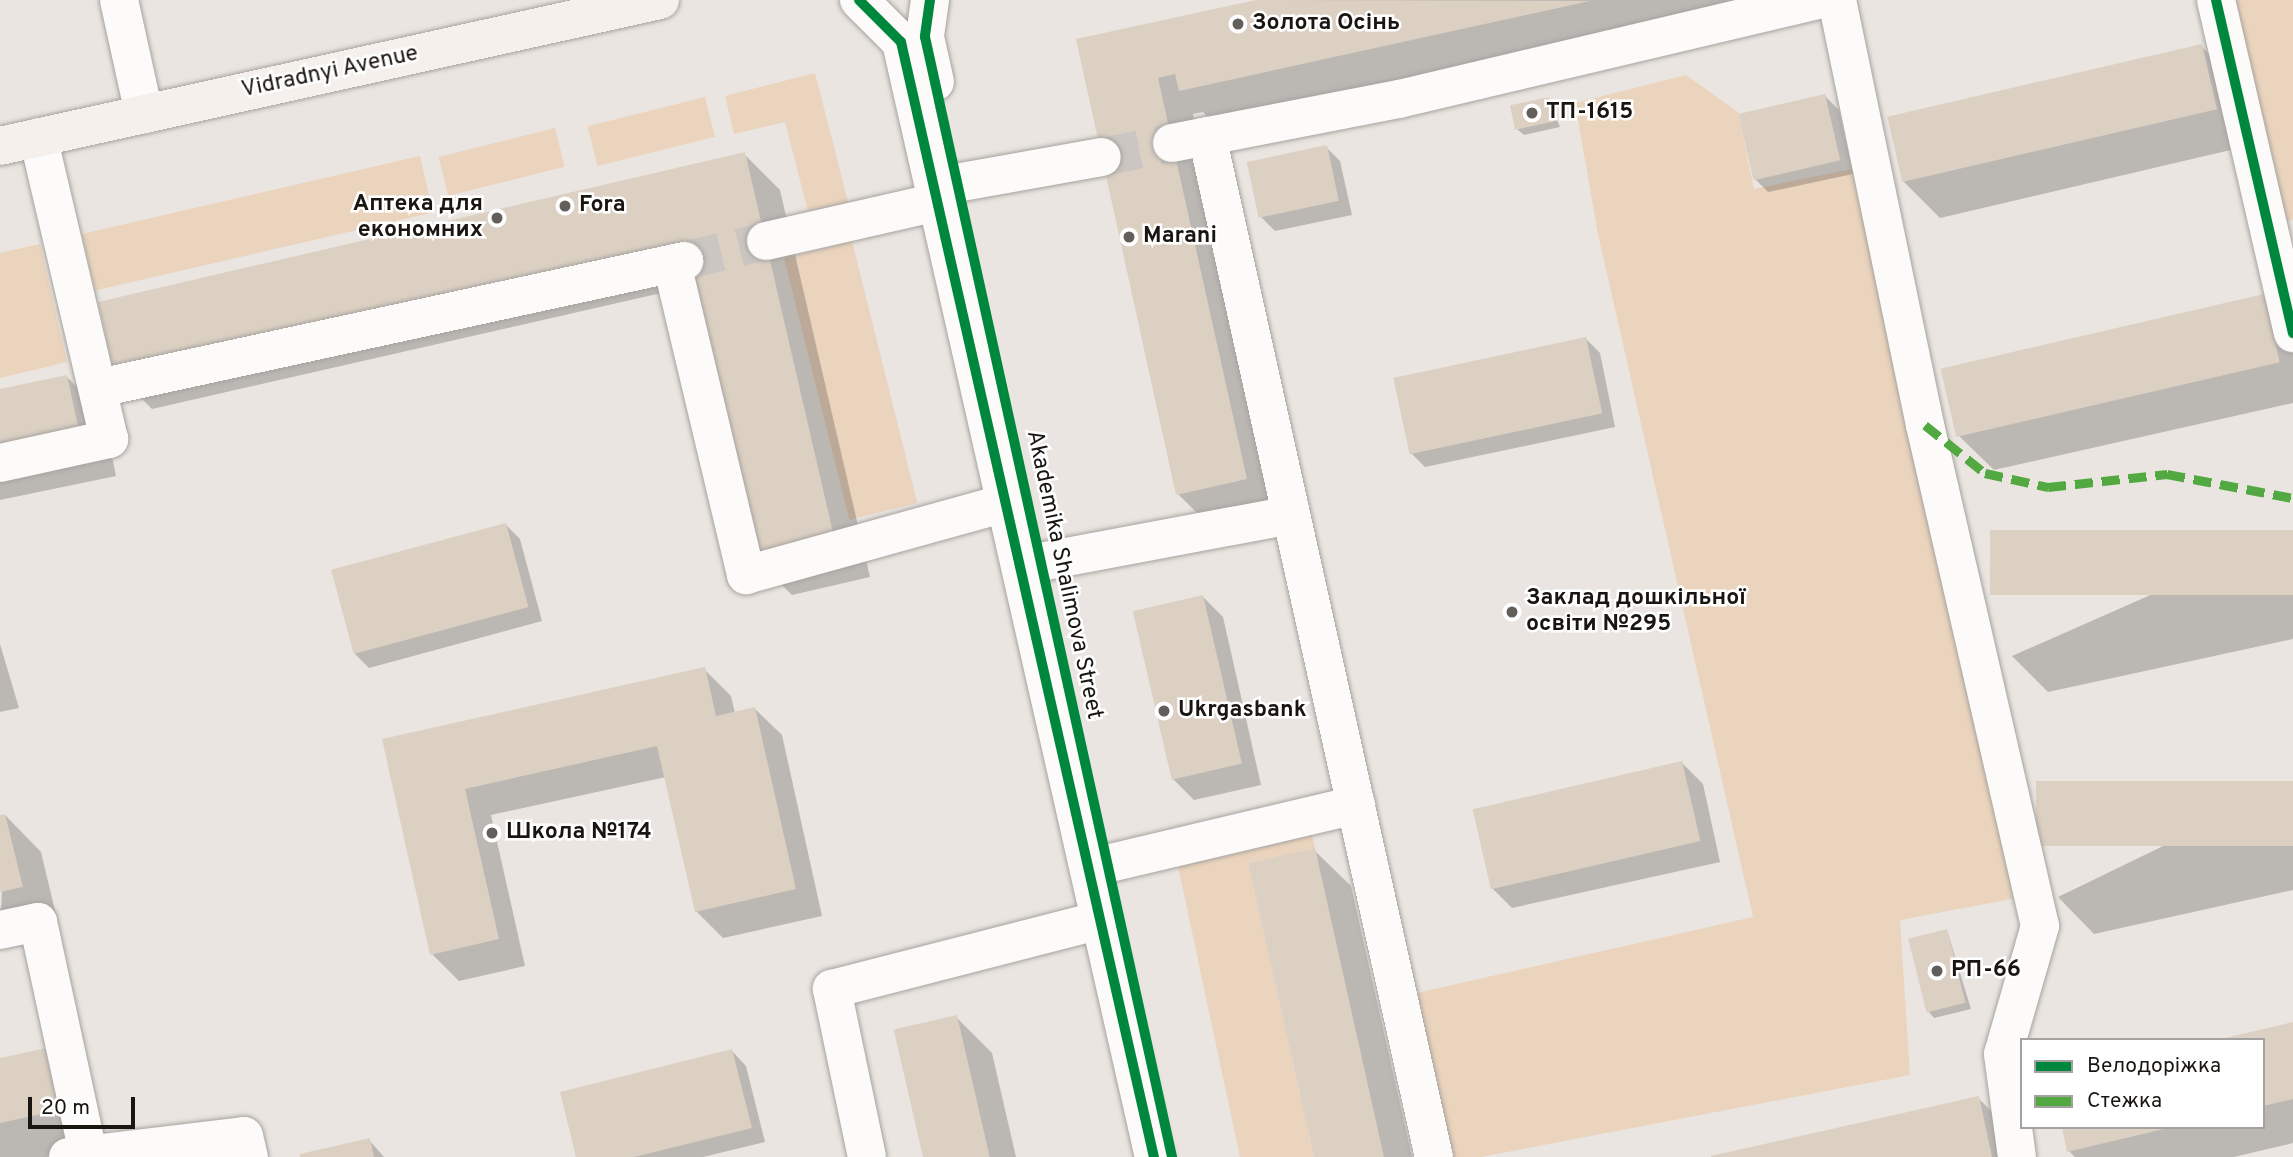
<!DOCTYPE html>
<meta charset="utf-8">
<style>
body{margin:0}
#map{position:relative;width:2293px;height:1157px;overflow:hidden;background:#eae5e0;font-family:Overpass,sans-serif}
div>[style]{position:absolute}
.green>*{inset:0;background:#ebd4bd;transform-origin:0 0}
.shadow>*{inset:0;background:#0003}
.building>*{inset:0;background:#dcd0c3;transform-origin:0 0}
.minor-tunnel>*{height:38px;margin-top:-19px;transform-origin:0;background:repeating-linear-gradient(90deg,#cbc6c1 0 38px,transparent 0 57px)}
.roads{filter:drop-shadow(0 0 2px #a6a39f) drop-shadow(0 0 2px #a6a39f)}
.minor>*{height:38px;margin:-19px;padding:0 19px;transform-origin:19px;border-radius:19px;background:#fcfbfa}
.major>*{height:38px;margin:-19px;padding:0 19px;transform-origin:19px;border-radius:19px;background:#f5f0eb}
.quiet>*{height:9px;margin-top:-4.5px;transform-origin:0;background:repeating-linear-gradient(90deg,#52a942 0 18px,transparent 0 27px)}
.cycleway>*{height:10px;margin:-5px;padding:0 5px;transform-origin:5px;border-radius:5px;background:#00873e}
.dots>*{width:19px;height:19px;translate:-50% -50%;box-sizing:border-box;border:4px solid #fff;border-radius:50%}
span{translate:-50% -50%;white-space:nowrap;text-align:center;line-height:1.15;-webkit-text-stroke:5px #fff;paint-order:stroke}
.poi-label{font-size:23px;color:#191612;font-weight:700}
.left{translate:0 -50%;text-align:left}
.right{translate:-100% -50%;text-align:right}
.street-label{font-size:23px;color:#191612}
.legend{position:absolute;left:2020px;top:1038px;width:245px;height:91px;box-sizing:border-box;background:#fff;border:2px solid #a3a2a0;margin:0;padding:9px 12px;list-style:none;font-size:21px;color:#191612}
.legend li{display:flex;align-items:center;gap:14px;height:35px}
.legend b{width:35px;border:2px solid #a3a2a0}
.scale{position:absolute;left:28px;top:1097px;width:107px;height:32px;box-sizing:border-box;border:4px solid #191612;border-top:0;padding-left:9px;font-size:21px;line-height:24px;white-space:nowrap;color:#191612;-webkit-text-stroke:5px #fff;paint-order:stroke}
</style>
<div id="map">
<div class="green">
<div style="clip-path:polygon(2225px 0,2293px 0,2293px 220px,2276px 224px)"></div>
<div style="clip-path:polygon(815px 73px,851px 213px,811px 223px,785px 122px,734px 134px,725px 96px)"></div>
<div style="clip-path:polygon(1686px 75px,1738px 112px,1754px 189px,1872px 165px,2033px 895px,1900px 920px,1910px 1075px,1481px 1157px,1434px 1157px,1399px 997px,1753px 917px,1598px 234px,1575px 103px)"></div>
<div style="left:705px;top:97px;width:41px;height:121px;rotate:76deg"></div>
<div style="left:555px;top:128px;width:40px;height:120px;rotate:76deg"></div>
<div style="left:420px;top:156px;width:58px;height:347px;rotate:77deg"></div>
<div style="left:852px;top:241px;width:270px;height:70px;rotate:76deg"></div>
<div style="clip-path:polygon(40px 244px,67px 362px,0 378px,0 253px)"></div>
<div style="clip-path:polygon(1310px 827px,1315px 848px,1248px 863px,1314px 1157px,1240px 1157px,1176px 857px)"></div>
</div>
<div class="shadow">
<div style="clip-path:polygon(1264px 0,1763px 0,1217px 127px,1203px 112px,1193px 114px,1282px 515px,1214px 530px,1178px 494px,1078px 41px)"></div>
<div style="clip-path:polygon(2201px 46px,2238px 83px,2252px 145px,1940px 218px,1903px 181px)"></div>
<div style="clip-path:polygon(1825px 96px,1839px 110px,1853px 174px,1768px 192px,1754px 178px)"></div>
<div style="clip-path:polygon(1549px 99px,1560px 127px,1524px 135px,1517px 129px)"></div>
<div style="clip-path:polygon(1326px 147px,1340px 161px,1352px 215px,1275px 231px,1261px 217px)"></div>
<div style="clip-path:polygon(744px 154px,780px 190px,870px 577px,792px 595px,755px 559px,692px 286px,152px 409px,116px 373px)"></div>
<div style="clip-path:polygon(2264px 296px,2293px 325px,2293px 403px,1994px 470px,1957px 434px)"></div>
<div style="clip-path:polygon(1586px 339px,1600px 353px,1615px 427px,1425px 467px,1411px 453px)"></div>
<div style="clip-path:polygon(67px 377px,103px 413px,116px 476px,0 500px,0 391px)"></div>
<div style="clip-path:polygon(506px 525px,520px 539px,542px 621px,369px 668px,355px 654px)"></div>
<div style="clip-path:polygon(2293px 532px,2293px 639px,2048px 692px,2012px 656px)"></div>
<div style="clip-path:polygon(1202px 596px,1223px 617px,1261px 785px,1194px 800px,1173px 779px)"></div>
<div style="clip-path:polygon(0 644px,19px 708px,0 712px)"></div>
<div style="clip-path:polygon(704px 669px,731px 696px,735px 713px,755px 709px,782px 735px,822px 916px,723px 938px,696px 911px,666px 777px,491px 815px,525px 966px,459px 981px,432px 954px,384px 740px)"></div>
<div style="clip-path:polygon(1682px 763px,1703px 784px,1720px 862px,1512px 908px,1491px 887px)"></div>
<div style="clip-path:polygon(2293px 783px,2293px 890px,2094px 934px,2058px 897px)"></div>
<div style="clip-path:polygon(5px 815px,41px 852px,58px 923px,0 937px)"></div>
<div style="clip-path:polygon(1314px 850px,1351px 886px,1412px 1157px,1316px 1157px)"></div>
<div style="clip-path:polygon(1947px 930px,1971px 1009px,1934px 1018px,1928px 1011px)"></div>
<div style="clip-path:polygon(956px 1017px,992px 1053px,1016px 1157px,924px 1157px)"></div>
<div style="clip-path:polygon(2293px 1024px,2293px 1143px,2234px 1157px,2075px 1157px,2069px 1151px,2063px 1127px,2263px 1127px,2263px 1040px,2224px 1040px)"></div>
<div style="clip-path:polygon(732px 1051px,746px 1066px,765px 1142px,703px 1157px,578px 1157px)"></div>
<div style="clip-path:polygon(0 1060px,104px 1145px,46px 1157px,0 1157px)"></div>
<div style="clip-path:polygon(1978px 1098px,2015px 1134px,2020px 1157px,1714px 1157px)"></div>
<div style="clip-path:polygon(369px 1140px,384px 1157px,302px 1157px)"></div>
</div>
<div class="building">
<div style="clip-path:polygon(1256px 0,1590px 1px,1179px 91px,1175px 74px,1158px 78px,1247px 479px,1176px 495px,1076px 39px)"></div>
<div style="left:2202px;top:44px;width:67px;height:323px;rotate:77deg"></div>
<div style="left:1825px;top:94px;width:68px;height:89px;rotate:77deg"></div>
<div style="left:1549px;top:97px;width:25px;height:40px;rotate:78deg"></div>
<div style="left:1327px;top:145px;width:57px;height:82px;rotate:78deg"></div>
<div style="clip-path:polygon(745px 152px,835px 541px,754px 560px,680px 244px,114px 374px,98px 302px)"></div>
<div style="left:2264px;top:294px;width:70px;height:332px;rotate:77deg"></div>
<div style="left:1586px;top:337px;width:78px;height:197px;rotate:78deg"></div>
<div style="clip-path:polygon(67px 375px,81px 440px,0 457px,0 389px)"></div>
<div style="left:506px;top:523px;width:87px;height:181px;rotate:75deg"></div>
<div style="left:2293px;top:530px;width:65px;height:303px;rotate:90deg"></div>
<div style="left:1203px;top:595px;width:173px;height:72px;rotate:77deg"></div>
<div style="clip-path:polygon(705px 667px,716px 716px,755px 707px,796px 889px,695px 912px,657px 746px,465px 789px,499px 939px,430px 955px,382px 739px)"></div>
<div style="left:1682px;top:761px;width:82px;height:215px;rotate:77deg"></div>
<div style="left:2293px;top:781px;width:65px;height:257px;rotate:90deg"></div>
<div style="clip-path:polygon(5px 814px,23px 887px,0 892px,0 815px)"></div>
<div style="clip-path:polygon(1315px 848px,1328px 906px,1384px 1157px,1314px 1157px,1248px 863px)"></div>
<div style="left:1947px;top:929px;width:76px;height:40px;rotate:76deg"></div>
<div style="left:957px;top:1015px;width:146px;height:65px;rotate:77deg"></div>
<div style="clip-path:polygon(2293px 1022px,2293px 1099px,2263px 1106px,2263px 1040px,2221px 1039px)"></div>
<div style="clip-path:polygon(56px 1046px,69px 1108px,0 1123px,0 1058px)"></div>
<div style="clip-path:polygon(732px 1049px,752px 1128px,634px 1157px,576px 1157px,560px 1092px)"></div>
<div style="clip-path:polygon(1979px 1096px,1992px 1157px,1711px 1157px,1711px 1156px)"></div>
<div style="clip-path:polygon(2062px 1127px,2168px 1127px,2168px 1128px,2067px 1152px)"></div>
<div style="clip-path:polygon(370px 1138px,374px 1157px,300px 1157px,300px 1154px)"></div>
</div>
<div class="minor-tunnel">
<div style="left:1102px;top:157px;width:71px;rotate:-11.3deg"></div>
<div style="left:684px;top:261px;width:84px;rotate:-13.7deg"></div>
</div>
<div class="roads">
<div class="minor">
<div style="left:119px;top:0;width:117px;rotate:77.6deg"></div>
<div style="left:859px;top:0;width:59px;rotate:45deg"></div>
<div style="left:901px;top:42px;width:1143px;rotate:77.22deg"></div>
<div style="left:930px;top:0;width:37px;rotate:98deg"></div>
<div style="left:925px;top:37px;width:46px;rotate:77.5deg"></div>
<div style="left:1837px;top:0;width:434px;rotate:78.3deg"></div>
<div style="left:1925px;top:425px;width:514px;rotate:77.07deg"></div>
<div style="left:2040px;top:926px;width:133px;rotate:106.1deg"></div>
<div style="left:2003px;top:1054px;width:104px;rotate:82.3deg"></div>
<div style="left:2216px;top:0;width:342px;rotate:77deg"></div>
<div style="left:1207px;top:136px;width:1046px;rotate:77.47deg"></div>
<div style="left:1172px;top:143px;width:231px;rotate:-11deg"></div>
<div style="left:1399px;top:99px;width:431px;rotate:-13.3deg"></div>
<div style="left:956px;top:183px;width:148px;rotate:-10.1deg"></div>
<div style="left:766px;top:241px;width:176px;rotate:-12.8deg"></div>
<div style="left:672px;top:264px;width:320px;rotate:76.6deg"></div>
<div style="left:746px;top:575px;width:273px;rotate:-15.5deg"></div>
<div style="left:99px;top:388px;width:599px;rotate:-12.25deg"></div>
<div style="left:0;top:463px;width:112px;rotate:-12.4deg"></div>
<div style="left:109px;top:439px;width:310px;rotate:-103.2deg"></div>
<div style="left:1040px;top:562px;width:255px;rotate:-10.6deg"></div>
<div style="left:1106px;top:864px;width:257px;rotate:-13.3deg"></div>
<div style="left:0;top:930px;width:39px;rotate:-12deg"></div>
<div style="left:38px;top:922px;width:240px;rotate:77.8deg"></div>
<div style="left:68px;top:1157px;width:177px;rotate:-6.8deg"></div>
<div style="left:244px;top:1136px;width:22px;rotate:77deg"></div>
<div style="left:867px;top:1157px;width:172px;rotate:-101.8deg"></div>
<div style="left:832px;top:989px;width:277px;rotate:-14.4deg"></div>
</div>
<div class="major">
<div style="left:0;top:146px;width:676px;rotate:-12.47deg"></div>
</div>
</div>
<div class="quiet">
<div style="left:1925px;top:425px;width:77px;rotate:38.7deg"></div>
<div style="left:1985px;top:473px;width:65px;rotate:12.5deg"></div>
<div style="left:2048px;top:487px;width:120px;rotate:-6.2deg"></div>
<div style="left:2167px;top:474px;width:128px;rotate:10.8deg"></div>
</div>
<div class="cycleway">
<div style="left:859px;top:0;width:59px;rotate:45deg"></div>
<div style="left:901px;top:42px;width:1143px;rotate:77.22deg"></div>
<div style="left:930px;top:0;width:37px;rotate:98deg"></div>
<div style="left:925px;top:37px;width:1147px;rotate:77.56deg"></div>
<div style="left:2216px;top:0;width:342px;rotate:77deg"></div>
</div>
<div class="dots">
<div style="left:1238px;top:24px;background:#625e5a"></div>
<div style="left:1532px;top:113px;background:#625e5a"></div>
<div style="left:565px;top:206px;background:#625e5a"></div>
<div style="left:497px;top:218px;background:#625e5a"></div>
<div style="left:1129px;top:237px;background:#625e5a"></div>
<div style="left:1512px;top:612px;background:#625e5a"></div>
<div style="left:1164px;top:711px;background:#625e5a"></div>
<div style="left:492px;top:833px;background:#625e5a"></div>
<div style="left:1937px;top:971px;background:#625e5a"></div>
</div>
<div class="poi-label">
<span class="left" style="left:1252px;top:24px">Золота Осінь</span>
<span class="left" style="left:1546px;top:113px">ТП-1615</span>
<span class="right" style="left:483px;top:218px">Аптека для<br>економних</span>
<span class="left" style="left:579px;top:206px">Fora</span>
<span class="left" style="left:1143px;top:237px">Marani</span>
<span class="left" style="left:1526px;top:612px">Заклад дошкільної<br>освіти №295</span>
<span class="left" style="left:1178px;top:711px">Ukrgasbank</span>
<span class="left" style="left:506px;top:833px">Школа №174</span>
<span class="left" style="left:1951px;top:971px">РП-66</span>
</div>
<div class="street-label">
<span style="left:330px;top:73px;rotate:-12deg">Vidradnyi Avenue</span>
<span style="left:1063px;top:575px;rotate:78deg">Akademika Shalimova Street</span>
</div>
<ul class="legend">
<li><b style="height:9px;background:#00873e"></b>Велодоріжка</li>
<li><b style="height:9px;background:#52a942"></b>Стежка</li>
</ul>
<div class="scale">20 m</div>
</div>
